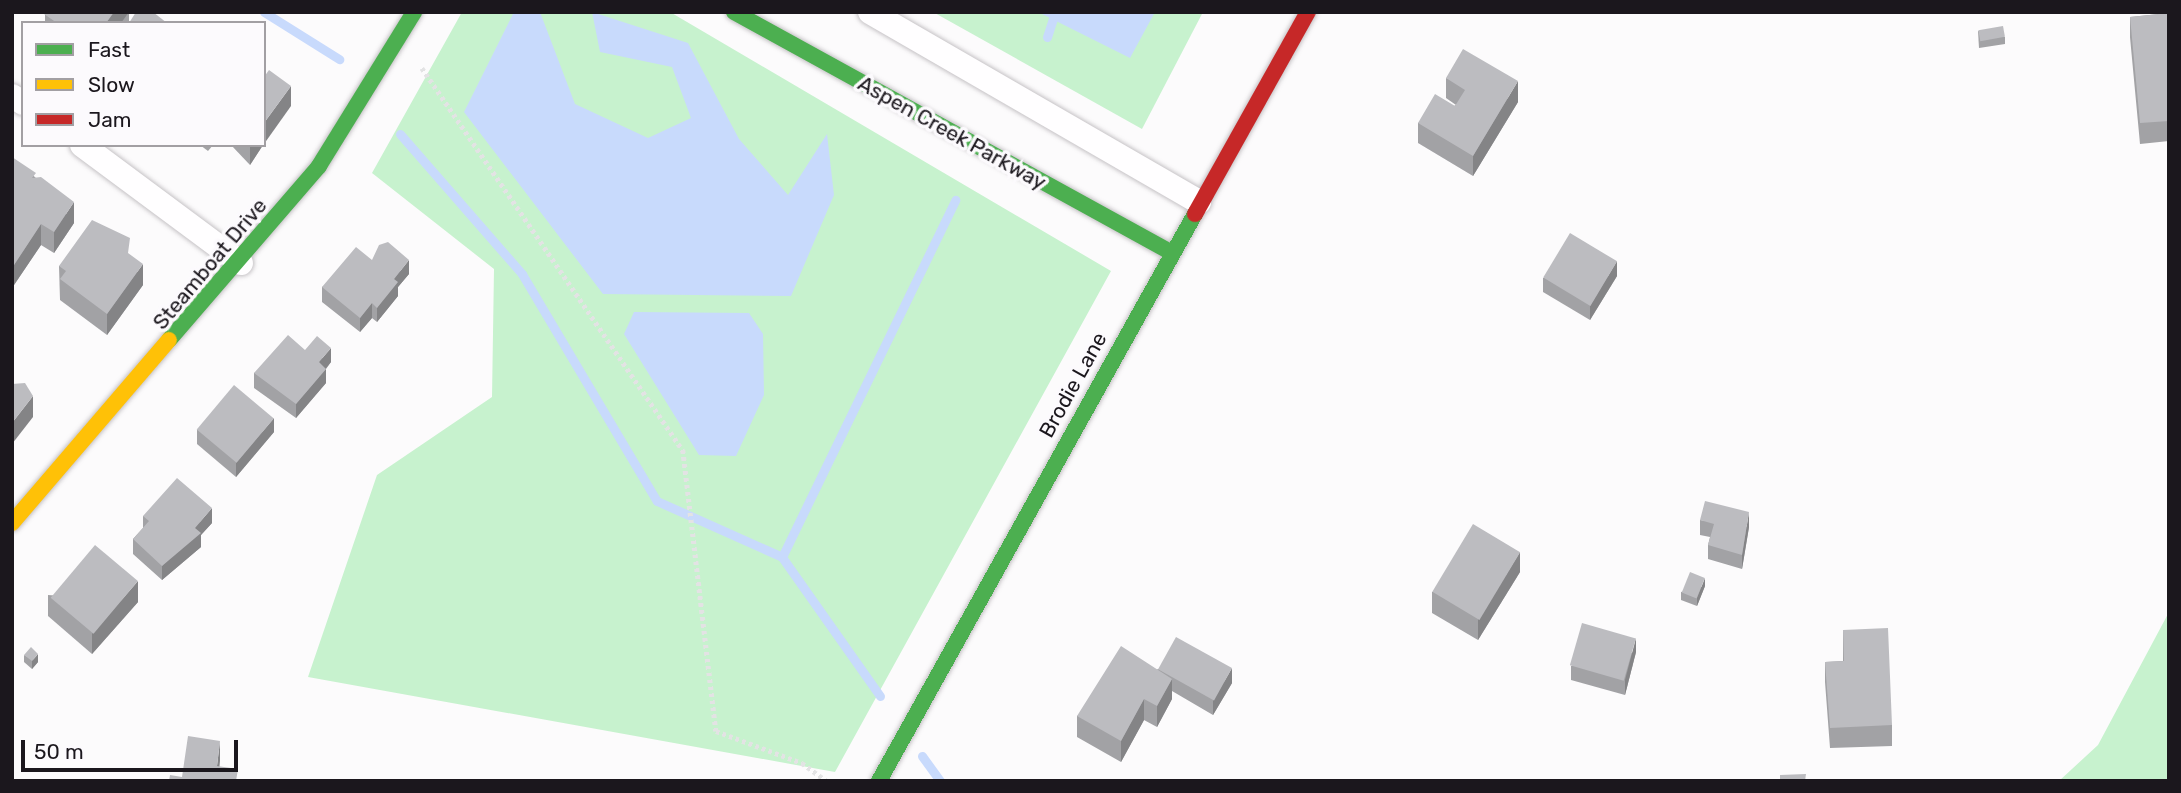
<!DOCTYPE html>
<style>
body{margin:0}
#map{position:relative;width:2181px;height:793px;overflow:hidden;background:#fcfbfc;font-family:Rubik,sans-serif}
div>[style]{position:absolute}
.green>*{inset:0;background:#c7f2ce}
.water>*{inset:0;background:#c8dafc}
.stream>*{height:9px;margin:-4.5px;padding:0 4.5px;transform-origin:4.5px;border-radius:4.5px;background:#c8dafc}
.path>*{height:4.5px;margin-top:-2.25px;transform-origin:0;background:repeating-linear-gradient(90deg,#e3e3e4 0 3.5px,transparent 0 7px)}
.roads{filter:drop-shadow(0 0 2px #c6c3c6) drop-shadow(0 0 2px #c6c3c6)}
.street>*{height:24px;margin:-12px;padding:0 12px;transform-origin:12px;border-radius:12px;background:#fffeff}
.fast>*{height:16px;margin:-8px;padding:0 8px;transform-origin:8px;border-radius:8px;background:#4caf50}
.slow>*{height:16px;margin:-8px;padding:0 8px;transform-origin:8px;border-radius:8px;background:#ffc107}
.jam>*{height:16px;margin:-8px;padding:0 8px;transform-origin:8px;border-radius:8px;background:#c62828}
.wall>*{inset:0;background:#a2a2a5;transform-origin:0 0}
.shaded-wall>*{inset:0;background:#848486}
.building>*{inset:0;background:#bcbcc0;transform-origin:0 0}
span{translate:-50% -50%;white-space:nowrap;text-align:center;line-height:1.15;-webkit-text-stroke:7px #fcfafd;paint-order:stroke}
.street-label{font-size:21px;color:#1b171d}
.frame{position:absolute;inset:0;border:14px solid #1b171d;pointer-events:none}
.legend{position:absolute;left:21px;top:21px;width:245px;height:126px;box-sizing:border-box;background:#fcfafd;border:2px solid #a29fa3;margin:0;padding:9px 12px;list-style:none;font-size:21px;color:#1b171d}
.legend li{display:flex;align-items:center;gap:14px;height:35px}
.legend b{width:35px;border:2px solid #a29fa3}
.scale{position:absolute;left:21px;top:740px;width:217px;height:32px;box-sizing:border-box;border:4px solid #1b171d;border-top:0;padding-left:9px;font-size:21px;line-height:24px;white-space:nowrap;color:#1b171d;-webkit-text-stroke:5px #fcfafd;paint-order:stroke}
</style>
<div id="map">
<div class="green">
<div style="clip-path:polygon(462px 12px,670px 12px,1111px 271px,835px 772px,308px 677px,377px 475px,492px 397px,494px 269px,372px 173px)"></div>
<div style="clip-path:polygon(933px 12px,1203px 12px,1142px 129px)"></div>
<div style="clip-path:polygon(2169px 612px,2169px 781px,2059px 781px,2098px 745px)"></div>
</div>
<div class="water">
<div style="clip-path:polygon(514px 12px,540px 12px,575px 104px,648px 138px,691px 118px,672px 67px,600px 52px,592px 12px,688px 43px,739px 139px,788px 195px,827px 134px,834px 195px,791px 296px,603px 294px,464px 112px)"></div>
<div style="clip-path:polygon(1038px 12px,1155px 12px,1130px 58px)"></div>
<div style="clip-path:polygon(634px 312px,749px 313px,763px 334px,764px 395px,736px 456px,699px 455px,624px 334px)"></div>
</div>
<div class="stream">
<div style="left:264px;top:12px;width:89px;rotate:32.1deg"></div>
<div style="left:1047px;top:37px;width:26px;rotate:-72deg"></div>
<div style="left:400px;top:134px;width:186px;rotate:48.9deg"></div>
<div style="left:522px;top:274px;width:264px;rotate:59.3deg"></div>
<div style="left:657px;top:501px;width:137px;rotate:24.1deg"></div>
<div style="left:880px;top:696px;width:170px;rotate:-125.2deg"></div>
<div style="left:782px;top:557px;width:397px;rotate:-64.1deg"></div>
<div style="left:922px;top:756px;width:31px;rotate:54deg"></div>
</div>
<div class="path">
<div style="left:422px;top:68px;width:463px;rotate:55.7deg"></div>
<div style="left:683px;top:450px;width:283px;rotate:83.3deg"></div>
<div style="left:716px;top:731px;width:92px;rotate:20.4deg"></div>
<div style="left:802px;top:763px;width:31px;rotate:36deg"></div>
</div>
<div class="roads">
<div class="street">
<div style="left:870px;top:12px;width:380px;rotate:30deg"></div>
<div style="left:12px;top:96px;width:13px;rotate:32deg"></div>
<div style="left:82px;top:145px;width:198px;rotate:36.6deg"></div>
</div>
<div class="fast">
<div style="left:734px;top:12px;width:499px;rotate:28.8deg"></div>
<div style="left:169px;top:340px;width:230px;rotate:-49.2deg"></div>
<div style="left:319px;top:166px;width:181px;rotate:-58.3deg"></div>
<div style="left:879px;top:781px;width:649px;rotate:-60.87deg"></div>
</div>
<div class="slow">
<div style="left:12px;top:523px;width:241px;rotate:-49.4deg"></div>
</div>
<div class="jam">
<div style="left:1195px;top:214px;width:231px;rotate:-60.8deg"></div>
</div>
</div>
<div class="wall">
<div style="left:45px;top:12px;width:84px;height:11px"></div>
<div style="clip-path:polygon(2169px 13px,2169px 141px,2140px 144px,2130px 37px,2130px 17px)"></div>
<div style="clip-path:polygon(1978px 31px,2005px 37px,2005px 44px,1979px 48px)"></div>
<div style="clip-path:polygon(1446px 78px,1518px 102px,1473px 176px,1418px 143px,1418px 123px,1456px 105px,1446px 98px)"></div>
<div style="clip-path:polygon(200px 145px,213px 145px,208px 151px)"></div>
<div style="clip-path:polygon(231px 145px,263px 145px,250px 165px)"></div>
<div style="clip-path:polygon(12px 157px,36px 178px,74px 223px,54px 253px,41px 245px,14px 285px,12px 284px)"></div>
<div style="clip-path:polygon(130px 255px,143px 285px,107px 335px,60px 300px,59px 266px)"></div>
<div style="clip-path:polygon(372px 260px,409px 274px,398px 287px,398px 296px,377px 322px,372px 318px,360px 332px,322px 302px,322px 287px)"></div>
<div style="clip-path:polygon(1617px 276px,1590px 320px,1543px 292px,1543px 278px)"></div>
<div style="clip-path:polygon(305px 350px,331px 362px,326px 369px,326px 383px,296px 418px,254px 388px,254px 373px)"></div>
<div style="clip-path:polygon(197px 430px,274px 432px,236px 477px,197px 444px)"></div>
<div style="clip-path:polygon(143px 516px,212px 523px,201px 535px,201px 547px,162px 580px,133px 554px,133px 539px,143px 528px)"></div>
<div style="clip-path:polygon(1700px 520px,1749px 527px,1742px 569px,1708px 559px,1708px 545px,1710px 537px,1700px 535px)"></div>
<div style="clip-path:polygon(1520px 572px,1478px 640px,1432px 613px,1432px 592px)"></div>
<div style="clip-path:polygon(1705px 586px,1697px 606px,1681px 600px,1681px 592px)"></div>
<div style="clip-path:polygon(48px 595px,138px 602px,92px 654px,48px 616px)"></div>
<div style="clip-path:polygon(1843px 630px,1892px 725px,1892px 746px,1830px 748px,1825px 682px,1825px 662px,1843px 661px)"></div>
<div style="clip-path:polygon(1636px 652px,1625px 695px,1571px 680px,1571px 666px)"></div>
<div style="clip-path:polygon(24px 655px,38px 662px,32px 669px,24px 662px)"></div>
<div style="clip-path:polygon(1158px 669px,1232px 683px,1213px 715px,1172px 691px,1172px 699px,1157px 727px,1144px 720px,1121px 762px,1077px 737px,1077px 716px)"></div>
</div>
<div class="shaded-wall">
<div style="clip-path:polygon(114px 12px,129px 12px,121px 23px,106px 23px)"></div>
<div style="clip-path:polygon(1518px 81px,1518px 102px,1473px 176px,1473px 156px)"></div>
<div style="clip-path:polygon(291px 86px,291px 106px,264px 144px,264px 123px)"></div>
<div style="clip-path:polygon(250px 145px,263px 145px,250px 165px)"></div>
<div style="clip-path:polygon(74px 202px,74px 223px,54px 253px,54px 232px)"></div>
<div style="clip-path:polygon(41px 224px,41px 245px,14px 285px,14px 265px)"></div>
<div style="clip-path:polygon(409px 260px,409px 274px,398px 287px,398px 296px,377px 322px,377px 308px,394px 279px)"></div>
<div style="clip-path:polygon(1617px 261px,1617px 276px,1590px 320px,1590px 306px)"></div>
<div style="clip-path:polygon(143px 264px,143px 285px,107px 335px,107px 314px)"></div>
<div style="clip-path:polygon(372px 303px,372px 318px,360px 332px,360px 318px)"></div>
<div style="clip-path:polygon(331px 348px,331px 362px,319px 377px,319px 362px)"></div>
<div style="clip-path:polygon(326px 369px,326px 383px,296px 418px,296px 404px)"></div>
<div style="clip-path:polygon(33px 396px,33px 417px,12px 444px,12px 423px)"></div>
<div style="clip-path:polygon(274px 418px,274px 432px,236px 477px,236px 463px)"></div>
<div style="clip-path:polygon(212px 508px,212px 523px,201px 535px,201px 547px,162px 580px,162px 566px)"></div>
<div style="clip-path:polygon(1749px 512px,1749px 527px,1742px 569px,1742px 555px)"></div>
<div style="clip-path:polygon(1520px 552px,1520px 572px,1478px 640px,1478px 620px)"></div>
<div style="clip-path:polygon(1705px 578px,1705px 586px,1697px 606px,1697px 598px)"></div>
<div style="clip-path:polygon(138px 581px,138px 602px,92px 654px,92px 634px)"></div>
<div style="clip-path:polygon(1636px 638px,1636px 652px,1625px 695px,1625px 680px)"></div>
<div style="clip-path:polygon(38px 654px,38px 662px,32px 669px,32px 661px)"></div>
<div style="clip-path:polygon(1232px 668px,1232px 683px,1213px 715px,1213px 701px)"></div>
<div style="clip-path:polygon(1172px 679px,1172px 699px,1157px 727px,1157px 706px)"></div>
<div style="clip-path:polygon(1144px 699px,1144px 720px,1121px 762px,1121px 741px)"></div>
<div style="clip-path:polygon(220px 741px,220px 761px,218px 781px,217px 766px)"></div>
</div>
<div class="building">
<div style="clip-path:polygon(45px 12px,114px 12px,106px 23px,57px 23px,44px 14px)"></div>
<div style="clip-path:polygon(136px 12px,153px 12px,167px 23px,129px 23px)"></div>
<div style="clip-path:polygon(2169px 13px,2169px 121px,2140px 123px,2130px 17px)"></div>
<div style="left:2003px;top:26px;width:11px;height:25px;rotate:80deg"></div>
<div style="clip-path:polygon(1463px 49px,1518px 81px,1473px 156px,1418px 123px,1435px 94px,1455px 106px,1465px 90px,1446px 78px)"></div>
<div style="clip-path:polygon(269px 70px,291px 86px,264px 123px,264px 77px)"></div>
<div style="clip-path:polygon(12px 157px,36px 173px,32px 178px,41px 177px,74px 202px,54px 232px,41px 224px,14px 265px,12px 263px)"></div>
<div style="clip-path:polygon(92px 220px,130px 238px,128px 253px,143px 264px,107px 314px,60px 279px,66px 271px,59px 266px)"></div>
<div style="left:1570px;top:233px;width:55px;height:52px;rotate:31deg"></div>
<div style="clip-path:polygon(388px 242px,409px 260px,394px 279px,398px 282px,377px 308px,372px 303px,360px 318px,322px 287px,356px 247px,372px 260px,379px 245px)"></div>
<div style="clip-path:polygon(288px 335px,305px 350px,317px 336px,331px 348px,319px 362px,326px 369px,296px 404px,254px 373px)"></div>
<div style="clip-path:polygon(25px 383px,33px 396px,12px 423px,12px 384px)"></div>
<div style="left:234px;top:385px;width:52px;height:58px;rotate:40deg"></div>
<div style="clip-path:polygon(177px 478px,212px 508px,195px 528px,201px 533px,162px 566px,133px 539px,149px 521px,143px 516px)"></div>
<div style="clip-path:polygon(1705px 501px,1749px 512px,1742px 555px,1708px 545px,1714px 524px,1700px 520px)"></div>
<div style="left:1473px;top:524px;width:55px;height:79px;rotate:31deg"></div>
<div style="left:95px;top:545px;width:56px;height:69px;rotate:40deg"></div>
<div style="left:1690px;top:572px;width:16px;height:22px;rotate:22deg"></div>
<div style="left:1582px;top:623px;width:56px;height:44px;rotate:16deg"></div>
<div style="clip-path:polygon(1888px 628px,1892px 725px,1830px 728px,1825px 662px,1844px 661px,1843px 630px)"></div>
<div style="left:1176px;top:637px;width:64px;height:37px;rotate:29deg"></div>
<div style="clip-path:polygon(1121px 646px,1172px 679px,1157px 706px,1144px 699px,1121px 741px,1077px 716px)"></div>
<div style="clip-path:polygon(31px 647px,38px 654px,32px 661px,24px 655px)"></div>
<div style="clip-path:polygon(188px 736px,220px 741px,217px 766px,238px 769px,236px 781px,169px 781px,170px 775px,182px 777px)"></div>
<div style="clip-path:polygon(1806px 774px,1805px 781px,1780px 781px,1780px 775px)"></div>
</div>
<div class="street-label">
<span style="left:952px;top:133px;rotate:29deg">Aspen Creek Parkway</span>
<span style="left:210px;top:264px;rotate:-50deg">Steamboat Drive</span>
<span style="left:1073px;top:385px;rotate:-61deg">Brodie Lane</span>
</div>
<div class="frame"></div>
<ul class="legend">
<li><b style="height:9px;background:#4caf50"></b>Fast</li>
<li><b style="height:9px;background:#ffc107"></b>Slow</li>
<li><b style="height:9px;background:#c62828"></b>Jam</li>
</ul>
<div class="scale">50 m</div>
</div>
